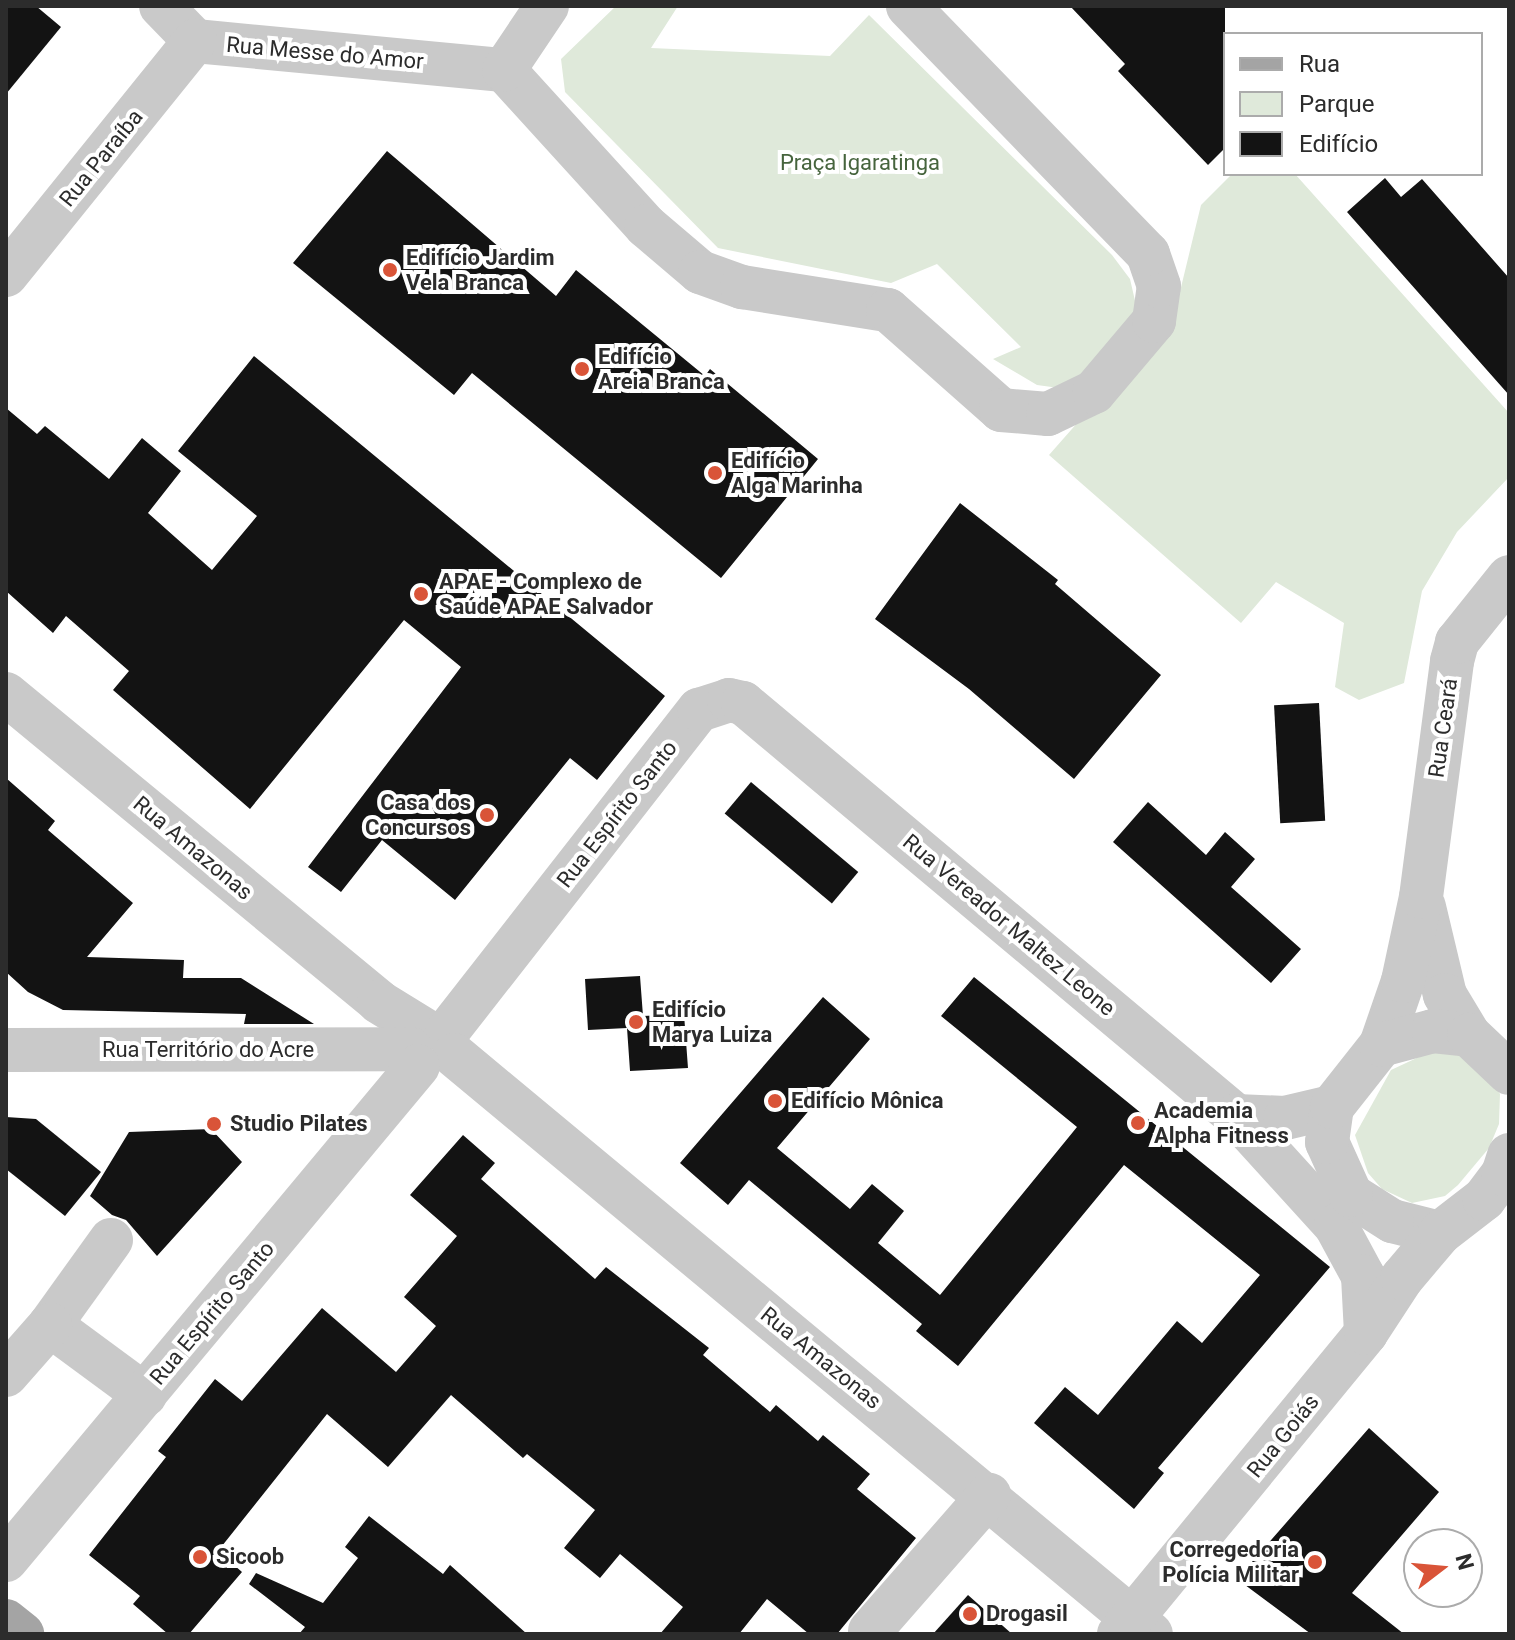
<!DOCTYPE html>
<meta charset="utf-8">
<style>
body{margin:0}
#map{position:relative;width:1515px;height:1640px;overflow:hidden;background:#fff;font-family:Roboto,sans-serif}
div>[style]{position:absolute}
.green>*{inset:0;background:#dfe9da}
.building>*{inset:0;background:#131313;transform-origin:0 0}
.minor>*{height:44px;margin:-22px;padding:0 22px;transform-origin:22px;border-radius:22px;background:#c9c9c9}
.major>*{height:44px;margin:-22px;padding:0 22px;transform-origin:22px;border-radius:22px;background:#a4a4a4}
.dots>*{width:22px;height:22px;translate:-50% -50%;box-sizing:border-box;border:4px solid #fff;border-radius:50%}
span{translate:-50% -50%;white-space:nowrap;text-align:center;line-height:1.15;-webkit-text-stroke:8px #fff;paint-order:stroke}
.street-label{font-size:22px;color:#2c2c2c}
.park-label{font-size:22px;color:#46643d}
.poi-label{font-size:22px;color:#2c2c2c;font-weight:700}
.left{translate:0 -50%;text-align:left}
.right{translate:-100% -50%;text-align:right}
.frame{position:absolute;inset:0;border:8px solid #2c2c2c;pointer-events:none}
.legend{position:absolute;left:1223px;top:32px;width:260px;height:144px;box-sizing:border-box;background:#fff;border:2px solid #ababab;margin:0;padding:10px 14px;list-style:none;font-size:24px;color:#2c2c2c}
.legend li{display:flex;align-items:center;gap:16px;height:40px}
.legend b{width:40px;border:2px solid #ababab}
.north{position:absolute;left:1403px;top:1528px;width:80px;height:80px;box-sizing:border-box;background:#fff;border:2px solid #ababab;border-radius:50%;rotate:74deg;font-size:22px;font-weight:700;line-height:32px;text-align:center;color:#2c2c2c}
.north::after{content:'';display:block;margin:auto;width:28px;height:36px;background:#d95438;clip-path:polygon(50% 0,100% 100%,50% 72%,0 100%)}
</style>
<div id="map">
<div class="green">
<div style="clip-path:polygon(616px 6px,678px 6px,651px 48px,830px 56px,869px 15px,1112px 255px,1130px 279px,1136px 305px,1132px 324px,1081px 378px,1059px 388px,1037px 385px,993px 359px,1021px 347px,937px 264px,891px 283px,718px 248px,565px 92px,561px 59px)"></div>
<div style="clip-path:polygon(1232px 174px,1295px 174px,1509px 413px,1509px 477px,1457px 532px,1422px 591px,1404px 683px,1359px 700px,1335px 687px,1344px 623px,1276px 582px,1241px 623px,1049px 455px,1175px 312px,1201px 205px)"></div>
<div style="clip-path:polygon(1436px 1049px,1466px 1054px,1486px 1065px,1500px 1094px,1499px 1124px,1489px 1148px,1458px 1185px,1445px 1196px,1412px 1203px,1382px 1189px,1368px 1173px,1355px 1135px,1391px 1070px)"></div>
</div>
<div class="building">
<div style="clip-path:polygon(6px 6px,36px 6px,61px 27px,6px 94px)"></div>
<div style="clip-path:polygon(1070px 6px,1225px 6px,1225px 148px,1208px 165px,1118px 71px,1125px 64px)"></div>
<div style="clip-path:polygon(387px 151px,556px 296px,576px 270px,705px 376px,710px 369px,818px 459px,721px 578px,472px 373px,454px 395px,293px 263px)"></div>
<div style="clip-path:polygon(1385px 178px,1401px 197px,1422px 179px,1509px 278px,1509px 395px,1347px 212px)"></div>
<div style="clip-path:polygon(254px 356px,665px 696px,597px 780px,570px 758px,455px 900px,382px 840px,341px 892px,308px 867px,461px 667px,404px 620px,250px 809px,113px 690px,129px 671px,66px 616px,53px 633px,6px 591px,6px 408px,37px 434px,45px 426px,109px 479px,142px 438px,181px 471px,148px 513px,212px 570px,257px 516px,178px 451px)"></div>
<div style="clip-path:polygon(960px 503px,1058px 580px,1055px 584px,1161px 675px,1074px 779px,969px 689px,875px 619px)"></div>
<div style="left:1319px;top:703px;width:118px;height:45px;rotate:87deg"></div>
<div style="clip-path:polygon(6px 778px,55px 821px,48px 830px,133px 903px,87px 957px,184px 960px,183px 978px,241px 978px,314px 1024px,244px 1024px,246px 1014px,63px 1010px,28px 992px,6px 972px)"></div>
<div style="left:751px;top:782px;width:140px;height:41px;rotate:40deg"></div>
<div style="clip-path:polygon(1148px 802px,1206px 855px,1225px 832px,1255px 859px,1231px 887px,1301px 949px,1271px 983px,1113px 842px)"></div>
<div style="clip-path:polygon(640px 976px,643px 1016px,684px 1014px,688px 1068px,630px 1071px,627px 1028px,588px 1030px,585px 979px)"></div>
<div style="clip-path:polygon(974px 977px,1330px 1267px,1158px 1468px,1164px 1473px,1134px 1509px,1034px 1423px,1065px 1387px,1098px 1415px,1177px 1321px,1202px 1343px,1260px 1275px,1124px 1165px,958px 1366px,916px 1331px,922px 1324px,749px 1180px,728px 1205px,680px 1163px,823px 997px,870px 1039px,777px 1148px,850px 1209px,872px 1184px,904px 1211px,878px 1243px,940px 1295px,1077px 1127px,941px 1016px)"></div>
<div style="clip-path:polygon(6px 1117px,36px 1119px,101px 1172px,65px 1216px,6px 1169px)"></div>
<div style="clip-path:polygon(211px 1129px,242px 1162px,157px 1256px,126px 1220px,112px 1215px,90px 1196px,129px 1132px)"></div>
<div style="clip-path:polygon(463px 1135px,495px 1163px,481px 1179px,595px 1279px,606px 1267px,709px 1348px,703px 1355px,770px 1412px,776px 1405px,818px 1441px,823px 1435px,870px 1474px,857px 1489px,916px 1538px,837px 1634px,809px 1634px,767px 1599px,739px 1634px,660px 1634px,683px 1607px,620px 1554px,600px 1578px,564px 1548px,595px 1510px,527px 1454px,523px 1458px,451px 1395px,388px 1467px,327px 1414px,218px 1551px,242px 1572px,189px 1634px,168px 1634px,133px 1604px,140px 1596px,89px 1555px,166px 1457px,158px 1451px,215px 1379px,242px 1401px,322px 1308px,396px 1372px,436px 1326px,404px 1297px,457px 1236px,410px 1195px)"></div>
<div style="clip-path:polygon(1369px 1428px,1439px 1492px,1352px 1593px,1404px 1634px,1311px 1634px,1237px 1579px)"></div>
<div style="clip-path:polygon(369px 1516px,443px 1574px,450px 1565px,527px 1634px,299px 1634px,305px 1627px,249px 1584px,256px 1573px,323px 1603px,358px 1558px,345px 1547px)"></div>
<div style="clip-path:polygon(968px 1595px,1012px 1634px,933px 1634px)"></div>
</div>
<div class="minor">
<div style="left:161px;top:6px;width:49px;rotate:45.8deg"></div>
<div style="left:195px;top:41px;width:310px;rotate:5.4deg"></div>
<div style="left:504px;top:70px;width:211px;rotate:47.7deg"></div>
<div style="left:646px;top:226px;width:71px;rotate:40.4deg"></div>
<div style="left:700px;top:272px;width:45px;rotate:19.7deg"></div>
<div style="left:742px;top:287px;width:148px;rotate:9deg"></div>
<div style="left:888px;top:310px;width:151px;rotate:41.5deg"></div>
<div style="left:1001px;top:410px;width:47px;rotate:4.9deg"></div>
<div style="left:1048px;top:414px;width:51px;rotate:-25.6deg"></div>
<div style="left:1094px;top:392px;width:93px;rotate:-49.8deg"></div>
<div style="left:1154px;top:321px;width:35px;rotate:-82deg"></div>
<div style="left:1159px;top:286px;width:34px;rotate:-109deg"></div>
<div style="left:1148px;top:254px;width:345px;rotate:-134.1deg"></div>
<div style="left:504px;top:70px;width:77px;rotate:-56.1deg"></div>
<div style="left:6px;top:275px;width:301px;rotate:-51.1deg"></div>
<div style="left:6px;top:694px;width:484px;rotate:39.5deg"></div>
<div style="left:379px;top:1002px;width:52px;rotate:31.5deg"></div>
<div style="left:1424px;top:907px;width:90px;rotate:76.6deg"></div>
<div style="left:1445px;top:995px;width:47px;rotate:59deg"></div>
<div style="left:447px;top:1032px;width:409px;rotate:-52deg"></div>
<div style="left:699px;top:710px;width:32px;rotate:-18deg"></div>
<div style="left:729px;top:700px;width:14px;rotate:12deg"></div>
<div style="left:743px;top:703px;width:643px;rotate:39.95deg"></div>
<div style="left:1236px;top:1116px;width:149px;rotate:47.7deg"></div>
<div style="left:1336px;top:1226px;width:57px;rotate:61.6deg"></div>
<div style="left:1363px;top:1276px;width:57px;rotate:87deg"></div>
<div style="left:1381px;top:1045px;width:68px;rotate:-71deg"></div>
<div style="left:1403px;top:981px;width:86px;rotate:-77.9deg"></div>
<div style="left:1421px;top:897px;width:238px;rotate:-82.5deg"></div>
<div style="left:1452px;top:661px;width:20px;rotate:-75deg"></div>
<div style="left:1457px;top:642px;width:83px;rotate:-51.3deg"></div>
<div style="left:6px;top:1050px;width:405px;rotate:-0.1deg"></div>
<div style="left:454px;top:1055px;width:906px;rotate:39.72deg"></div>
<div style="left:1236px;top:1116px;width:49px;rotate:2.3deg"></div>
<div style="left:1285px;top:1118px;width:48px;rotate:-13.2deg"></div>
<div style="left:1440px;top:1233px;width:49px;rotate:-166deg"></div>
<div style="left:1392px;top:1221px;width:49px;rotate:-147.6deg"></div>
<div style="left:1351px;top:1195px;width:58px;rotate:-114.4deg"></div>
<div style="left:1327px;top:1142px;width:35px;rotate:-82deg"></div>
<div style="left:1332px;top:1107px;width:79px;rotate:-51.7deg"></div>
<div style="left:1381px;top:1045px;width:54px;rotate:-15.1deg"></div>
<div style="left:1433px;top:1031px;width:36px;rotate:6deg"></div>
<div style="left:1469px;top:1035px;width:55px;rotate:43.5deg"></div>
<div style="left:111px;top:1240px;width:105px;rotate:125.7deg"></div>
<div style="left:50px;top:1325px;width:118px;rotate:36.4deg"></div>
<div style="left:6px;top:1375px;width:67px;rotate:-48.7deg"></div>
<div style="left:6px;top:1560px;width:643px;rotate:-50.17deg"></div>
<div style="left:870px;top:1631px;width:181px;rotate:-48.8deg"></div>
<div style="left:1119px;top:1634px;width:389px;rotate:-50.6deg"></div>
<div style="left:1366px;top:1333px;width:66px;rotate:-56.8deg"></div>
<div style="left:1402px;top:1278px;width:59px;rotate:-49.8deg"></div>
<div style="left:1440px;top:1233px;width:56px;rotate:-37.7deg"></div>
<div style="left:1484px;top:1199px;width:31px;rotate:-53deg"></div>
<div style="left:1503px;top:1174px;width:20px;rotate:-72deg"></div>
</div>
<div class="major">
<div style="left:6px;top:1621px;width:21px;rotate:39deg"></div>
</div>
<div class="dots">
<div style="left:390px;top:270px;background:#d95438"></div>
<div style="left:582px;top:369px;background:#d95438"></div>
<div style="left:715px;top:473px;background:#d95438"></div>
<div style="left:421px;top:594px;background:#d95438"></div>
<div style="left:487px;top:815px;background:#d95438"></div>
<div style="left:636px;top:1022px;background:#d95438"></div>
<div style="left:775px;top:1101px;background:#d95438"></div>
<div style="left:1138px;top:1123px;background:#d95438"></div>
<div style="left:214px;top:1124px;background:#d95438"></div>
<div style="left:200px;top:1557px;background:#d95438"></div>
<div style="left:1315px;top:1562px;background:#d95438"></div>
<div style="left:970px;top:1614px;background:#d95438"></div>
</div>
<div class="street-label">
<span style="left:325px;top:53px;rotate:5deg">Rua Messe do Amor</span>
<span style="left:101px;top:158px;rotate:-51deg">Rua Paraíba</span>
<span style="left:1443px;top:728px;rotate:-82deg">Rua Ceará</span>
<span style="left:617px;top:814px;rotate:-52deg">Rua Espírito Santo</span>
<span style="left:193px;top:848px;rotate:40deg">Rua Amazonas</span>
<span style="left:1009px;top:925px;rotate:40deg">Rua Vereador Maltez Leone</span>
<span style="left:208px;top:1050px">Rua Território do Acre</span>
<span style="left:212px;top:1313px;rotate:-50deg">Rua Espírito Santo</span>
<span style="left:821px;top:1358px;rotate:39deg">Rua Amazonas</span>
<span style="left:1283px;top:1436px;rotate:-51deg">Rua Goiás</span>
</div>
<div class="park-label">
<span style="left:860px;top:163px">Praça Igaratinga</span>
</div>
<div class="poi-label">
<span class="left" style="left:406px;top:270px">Edifício Jardim<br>Vela Branca</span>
<span class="left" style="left:598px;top:369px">Edifício<br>Areia Branca</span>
<span class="left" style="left:731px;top:473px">Edifício<br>Alga Marinha</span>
<span class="left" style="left:439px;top:594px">APAE - Complexo de<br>Saúde APAE Salvador</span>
<span class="right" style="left:471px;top:815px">Casa dos<br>Concursos</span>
<span class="left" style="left:652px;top:1022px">Edifício<br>Marya Luiza</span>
<span class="left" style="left:791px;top:1101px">Edifício Mônica</span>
<span class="left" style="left:1154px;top:1123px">Academia<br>Alpha Fitness</span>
<span class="left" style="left:230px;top:1124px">Studio Pilates</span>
<span class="right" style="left:1299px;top:1562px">Corregedoria<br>Polícia Militar</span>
<span class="left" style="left:216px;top:1557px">Sicoob</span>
<span class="left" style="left:986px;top:1614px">Drogasil</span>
</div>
<div class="frame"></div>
<ul class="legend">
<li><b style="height:10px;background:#a4a4a4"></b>Rua</li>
<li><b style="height:22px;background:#dfe9da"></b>Parque</li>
<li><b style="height:22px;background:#131313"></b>Edifício</li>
</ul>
<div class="north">N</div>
</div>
